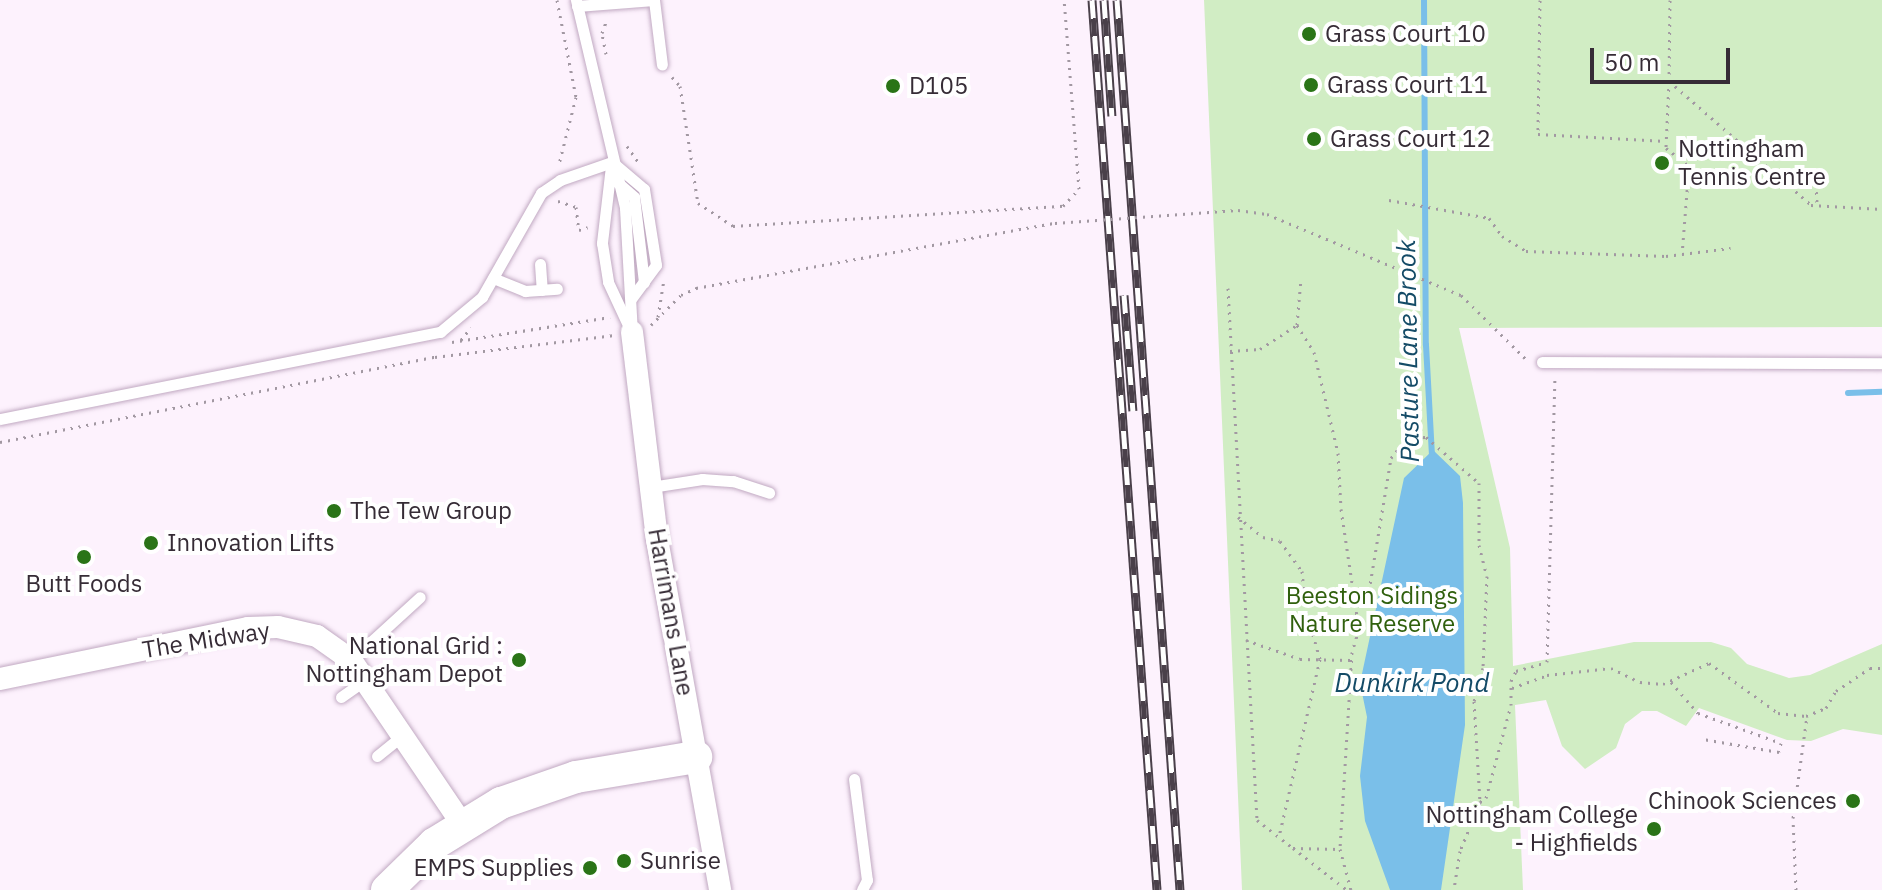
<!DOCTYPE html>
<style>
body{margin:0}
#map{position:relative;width:1882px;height:890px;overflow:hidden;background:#fdf2fd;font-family:"IBM Plex Sans",sans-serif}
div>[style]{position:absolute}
.green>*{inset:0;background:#d1edc4}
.water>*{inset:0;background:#7abfe9}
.stream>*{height:6px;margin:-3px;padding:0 3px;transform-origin:3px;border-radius:3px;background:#7abfe9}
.path>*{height:3px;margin-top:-1.5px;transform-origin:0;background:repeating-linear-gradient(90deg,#a298a2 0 2px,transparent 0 8px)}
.roads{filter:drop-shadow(0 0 2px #c1a9c2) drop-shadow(0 0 2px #c1a9c2)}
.lane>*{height:11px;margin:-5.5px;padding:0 5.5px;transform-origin:5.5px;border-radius:5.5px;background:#fff}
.street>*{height:22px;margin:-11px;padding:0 11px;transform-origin:11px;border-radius:11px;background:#fff}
.secondary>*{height:32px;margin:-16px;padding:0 16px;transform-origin:16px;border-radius:16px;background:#fff}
.rail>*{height:9px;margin-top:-4.5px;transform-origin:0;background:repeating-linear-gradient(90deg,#fff 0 18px,#4a404a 0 36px);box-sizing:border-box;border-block:2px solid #4a404a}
.path-bridge>*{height:3px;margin-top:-1.5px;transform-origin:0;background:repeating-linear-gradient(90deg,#a298a2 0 2px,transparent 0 8px)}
.dots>*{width:22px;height:22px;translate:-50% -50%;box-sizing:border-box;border:4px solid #fff;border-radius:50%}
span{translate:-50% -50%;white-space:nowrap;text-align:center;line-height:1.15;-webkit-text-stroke:8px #fff;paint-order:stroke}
.poi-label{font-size:24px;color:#362c36}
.left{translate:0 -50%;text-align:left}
.right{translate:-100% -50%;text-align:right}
.park-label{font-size:24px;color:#30600d}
.street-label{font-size:24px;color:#362c36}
.water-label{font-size:26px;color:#144b67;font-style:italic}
.scale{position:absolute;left:1590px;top:48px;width:140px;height:36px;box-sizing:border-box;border:4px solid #362c36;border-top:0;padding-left:10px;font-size:24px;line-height:28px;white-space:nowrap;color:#362c36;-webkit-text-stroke:6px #fff;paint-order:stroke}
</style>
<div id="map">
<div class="green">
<div style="clip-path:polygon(1204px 0,1882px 0,1882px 327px,1459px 328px,1510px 548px,1513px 666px,1634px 642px,1711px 642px,1731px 648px,1747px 664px,1789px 678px,1810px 675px,1882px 644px,1882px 735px,1843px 729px,1811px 741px,1787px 740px,1699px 708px,1686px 726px,1657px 711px,1642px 711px,1625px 724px,1616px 748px,1585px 769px,1562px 746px,1546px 700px,1515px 705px,1523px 890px,1242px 890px)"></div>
</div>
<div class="water">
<div style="clip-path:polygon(1433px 450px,1460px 476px,1463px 503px,1465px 725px,1441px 890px,1390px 890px,1365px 821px,1360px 776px,1367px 717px,1360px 683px,1404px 478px)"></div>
</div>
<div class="stream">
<div style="left:1424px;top:0;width:345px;rotate:89.7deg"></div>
<div style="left:1426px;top:345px;width:111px;rotate:86.9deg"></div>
<div style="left:1848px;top:393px;width:34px;rotate:-2deg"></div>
</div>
<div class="path">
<div style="left:557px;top:0;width:99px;rotate:78.9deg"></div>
<div style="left:576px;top:97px;width:69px;rotate:104.2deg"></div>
<div style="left:1540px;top:0;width:134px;rotate:90.9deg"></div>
<div style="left:1538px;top:134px;width:128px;rotate:3.1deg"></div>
<div style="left:1670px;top:0;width:81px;rotate:90.7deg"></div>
<div style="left:1669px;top:81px;width:189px;rotate:41.1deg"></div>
<div style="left:1811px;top:205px;width:71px;rotate:3.2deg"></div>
<div style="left:606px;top:54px;width:21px;rotate:-101deg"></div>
<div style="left:602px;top:33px;width:15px;rotate:-70deg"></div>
<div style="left:672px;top:77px;width:12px;rotate:48deg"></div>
<div style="left:680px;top:86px;width:118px;rotate:81.3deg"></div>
<div style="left:698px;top:203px;width:42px;rotate:33.3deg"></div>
<div style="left:733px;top:226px;width:331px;rotate:-3.5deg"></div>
<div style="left:1063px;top:206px;width:23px;rotate:-47deg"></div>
<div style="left:1079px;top:189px;width:190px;rotate:-94.5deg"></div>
<div style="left:1669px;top:81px;width:67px;rotate:92.6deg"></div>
<div style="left:1666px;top:148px;width:29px;rotate:38deg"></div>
<div style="left:1689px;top:166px;width:88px;rotate:94.5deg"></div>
<div style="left:627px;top:146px;width:21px;rotate:55deg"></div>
<div style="left:1816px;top:184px;width:20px;rotate:87deg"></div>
<div style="left:1389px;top:200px;width:102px;rotate:10.2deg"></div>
<div style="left:1489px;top:218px;width:22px;rotate:54deg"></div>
<div style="left:1502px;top:236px;width:28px;rotate:32deg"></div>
<div style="left:1526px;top:251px;width:140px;rotate:2deg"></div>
<div style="left:1666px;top:256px;width:65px;rotate:-7deg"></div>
<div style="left:558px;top:201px;width:19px;rotate:18deg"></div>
<div style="left:576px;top:207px;width:23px;rotate:83deg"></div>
<div style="left:579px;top:230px;width:9px;rotate:-18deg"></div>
<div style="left:1238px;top:210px;width:29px;rotate:8deg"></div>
<div style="left:1267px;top:214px;width:210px;rotate:22.7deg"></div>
<div style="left:1461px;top:295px;width:91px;rotate:44.6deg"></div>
<div style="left:1228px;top:288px;width:533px;rotate:86.88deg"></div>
<div style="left:1257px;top:820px;width:46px;rotate:37.9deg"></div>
<div style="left:1293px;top:848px;width:47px;rotate:1.2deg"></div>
<div style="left:1340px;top:849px;width:42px;rotate:75deg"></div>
<div style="left:658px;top:317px;width:36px;rotate:-81deg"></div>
<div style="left:651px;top:325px;width:42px;rotate:-45deg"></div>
<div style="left:681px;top:295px;width:17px;rotate:-25deg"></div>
<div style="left:696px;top:288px;width:365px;rotate:-10.3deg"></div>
<div style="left:1297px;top:325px;width:32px;rotate:58deg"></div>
<div style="left:1314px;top:352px;width:104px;rotate:76.6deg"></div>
<div style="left:1338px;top:453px;width:56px;rotate:86.9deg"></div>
<div style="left:1341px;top:509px;width:121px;rotate:81.5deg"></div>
<div style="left:1359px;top:629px;width:24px;rotate:107deg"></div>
<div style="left:1352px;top:652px;width:197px;rotate:93.5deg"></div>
<div style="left:461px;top:340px;width:16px;rotate:-52deg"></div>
<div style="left:452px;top:342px;width:160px;rotate:-9deg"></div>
<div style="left:1230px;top:351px;width:30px;rotate:-4deg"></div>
<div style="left:1260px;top:349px;width:44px;rotate:-33deg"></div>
<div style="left:1297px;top:325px;width:47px;rotate:-85.1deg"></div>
<div style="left:0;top:442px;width:443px;rotate:-11.1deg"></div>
<div style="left:435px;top:357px;width:179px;rotate:-7deg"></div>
<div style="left:1238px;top:517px;width:32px;rotate:39deg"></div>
<div style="left:1263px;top:537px;width:17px;rotate:13deg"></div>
<div style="left:1280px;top:541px;width:37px;rotate:54deg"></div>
<div style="left:1302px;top:571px;width:40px;rotate:84.3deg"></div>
<div style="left:1306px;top:611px;width:50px;rotate:73.7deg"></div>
<div style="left:1320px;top:659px;width:183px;rotate:103deg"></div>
<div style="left:1356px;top:602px;width:17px;rotate:-40deg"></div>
<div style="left:1369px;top:591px;width:135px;rotate:-80.6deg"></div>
<div style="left:1391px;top:458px;width:26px;rotate:-51deg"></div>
<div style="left:1407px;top:438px;width:19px;rotate:-3deg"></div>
<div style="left:1426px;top:437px;width:70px;rotate:41deg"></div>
<div style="left:1479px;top:483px;width:62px;rotate:90deg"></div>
<div style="left:1479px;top:545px;width:32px;rotate:76deg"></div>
<div style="left:1487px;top:576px;width:92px;rotate:92.5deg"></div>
<div style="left:1483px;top:668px;width:34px;rotate:105deg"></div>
<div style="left:1474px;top:701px;width:101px;rotate:86.6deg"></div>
<div style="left:1480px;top:802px;width:53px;rotate:112.2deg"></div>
<div style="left:1460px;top:851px;width:39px;rotate:99deg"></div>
<div style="left:1246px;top:640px;width:57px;rotate:19.4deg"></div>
<div style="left:1300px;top:659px;width:51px;rotate:1.1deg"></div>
<div style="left:1671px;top:682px;width:41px;rotate:48.9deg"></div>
<div style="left:1698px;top:713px;width:88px;rotate:19.9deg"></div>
<div style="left:1781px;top:743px;width:9px;rotate:103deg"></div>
<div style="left:1779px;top:752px;width:77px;rotate:-170.3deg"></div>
<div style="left:1512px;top:688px;width:37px;rotate:-20deg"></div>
<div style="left:1547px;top:675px;width:64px;rotate:-6.2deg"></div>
<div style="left:1611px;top:668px;width:32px;rotate:26deg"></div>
<div style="left:1640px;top:682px;width:23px;rotate:5deg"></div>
<div style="left:1663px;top:684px;width:51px;rotate:-24.5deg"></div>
<div style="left:1709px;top:663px;width:85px;rotate:35.9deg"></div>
<div style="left:1778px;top:713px;width:28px;rotate:6deg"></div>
<div style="left:1806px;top:716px;width:22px;rotate:-22deg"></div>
<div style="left:1826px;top:708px;width:20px;rotate:-60deg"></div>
<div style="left:1836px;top:691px;width:41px;rotate:-34.1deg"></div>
<div style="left:1870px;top:668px;width:12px"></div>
<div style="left:1480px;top:802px;width:7px;rotate:-34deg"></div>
<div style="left:1486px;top:798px;width:96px;rotate:-75deg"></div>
<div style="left:1511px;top:705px;width:24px;rotate:-90deg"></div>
<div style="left:1511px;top:681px;width:11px;rotate:-63deg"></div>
<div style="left:1516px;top:671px;width:32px;rotate:-16deg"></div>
<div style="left:1547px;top:662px;width:284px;rotate:-88.4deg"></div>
<div style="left:1293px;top:848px;width:68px;rotate:37.9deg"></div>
<div style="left:1796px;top:890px;width:72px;rotate:-92.4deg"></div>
<div style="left:1793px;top:818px;width:103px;rotate:-82.2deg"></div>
</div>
<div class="roads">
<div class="lane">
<div style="left:576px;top:0;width:214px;rotate:76.7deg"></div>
<div style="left:625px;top:208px;width:124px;rotate:86.8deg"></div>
<div style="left:654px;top:0;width:65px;rotate:83deg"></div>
<div style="left:577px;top:6px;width:77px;rotate:-4.5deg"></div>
<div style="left:612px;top:162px;width:42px;rotate:40.2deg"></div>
<div style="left:644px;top:189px;width:77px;rotate:81deg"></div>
<div style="left:656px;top:265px;width:42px;rotate:126.3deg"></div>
<div style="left:611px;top:166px;width:78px;rotate:96.7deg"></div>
<div style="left:602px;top:243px;width:39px;rotate:81deg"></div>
<div style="left:608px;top:282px;width:50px;rotate:65deg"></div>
<div style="left:617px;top:182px;width:23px;rotate:41deg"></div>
<div style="left:634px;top:197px;width:86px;rotate:83.3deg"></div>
<div style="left:540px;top:264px;width:26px;rotate:86deg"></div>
<div style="left:493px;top:278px;width:35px;rotate:22deg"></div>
<div style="left:525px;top:291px;width:32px;rotate:-4deg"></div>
<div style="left:1542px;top:362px;width:340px;rotate:0.2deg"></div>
<div style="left:0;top:419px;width:449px;rotate:-11.2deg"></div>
<div style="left:440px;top:332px;width:55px;rotate:-39.8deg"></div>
<div style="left:482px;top:297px;width:120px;rotate:-60.4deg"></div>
<div style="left:541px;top:193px;width:23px;rotate:-34deg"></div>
<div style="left:560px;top:180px;width:55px;rotate:-19.1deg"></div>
<div style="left:651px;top:487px;width:52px;rotate:-8.9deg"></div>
<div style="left:702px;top:479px;width:31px;rotate:4deg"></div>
<div style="left:733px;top:481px;width:38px;rotate:18deg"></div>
<div style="left:351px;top:660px;width:93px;rotate:-42.4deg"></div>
<div style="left:341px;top:697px;width:29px;rotate:-35deg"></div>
<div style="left:377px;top:756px;width:33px;rotate:-39deg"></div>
<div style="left:854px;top:779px;width:102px;rotate:82.7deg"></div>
<div style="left:867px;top:880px;width:11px;rotate:117deg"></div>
</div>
<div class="street">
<div style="left:632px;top:332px;width:209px;rotate:83.1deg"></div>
<div style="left:657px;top:539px;width:357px;rotate:79.8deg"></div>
<div style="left:0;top:679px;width:253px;rotate:-11.6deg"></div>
<div style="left:248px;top:628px;width:30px;rotate:-2deg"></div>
<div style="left:278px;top:627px;width:40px;rotate:13deg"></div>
<div style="left:317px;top:636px;width:42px;rotate:35.2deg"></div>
<div style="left:351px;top:660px;width:198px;rotate:55.9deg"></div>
</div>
<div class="secondary">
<div style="left:387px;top:890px;width:66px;rotate:-44.4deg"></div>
<div style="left:434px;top:844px;width:79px;rotate:-31.5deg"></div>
<div style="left:501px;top:803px;width:79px;rotate:-19.1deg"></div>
<div style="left:576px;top:777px;width:122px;rotate:-9.5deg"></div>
</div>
</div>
<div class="rail">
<div style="left:1092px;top:0;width:892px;rotate:85.82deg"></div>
<div style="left:1104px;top:0;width:116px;rotate:86.1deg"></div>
<div style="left:1117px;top:0;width:892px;rotate:85.95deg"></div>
<div style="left:1124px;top:295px;width:116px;rotate:85.6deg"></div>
</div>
<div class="path-bridge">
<div style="left:1055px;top:223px;width:183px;rotate:-4.1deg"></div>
</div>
<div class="dots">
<div style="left:1309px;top:34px;background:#2a7417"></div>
<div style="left:1311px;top:85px;background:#2a7417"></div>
<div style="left:893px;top:86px;background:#2a7417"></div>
<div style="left:1314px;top:139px;background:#2a7417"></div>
<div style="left:1662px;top:163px;background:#2a7417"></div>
<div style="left:334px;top:511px;background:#2a7417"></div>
<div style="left:151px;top:543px;background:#2a7417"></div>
<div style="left:84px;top:557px;background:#2a7417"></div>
<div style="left:519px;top:660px;background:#2a7417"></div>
<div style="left:1853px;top:801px;background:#2a7417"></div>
<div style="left:1654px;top:829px;background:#2a7417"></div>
<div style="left:624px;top:861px;background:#2a7417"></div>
<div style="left:590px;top:868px;background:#2a7417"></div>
</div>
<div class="poi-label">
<span class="left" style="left:1325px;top:34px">Grass Court 10</span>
<span class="left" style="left:1327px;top:85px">Grass Court 11</span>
<span class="left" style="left:909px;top:86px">D105</span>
<span class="left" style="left:1330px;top:139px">Grass Court 12</span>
<span class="left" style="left:1678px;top:163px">Nottingham<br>Tennis Centre</span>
<span class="left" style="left:350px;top:511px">The Tew Group</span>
<span class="left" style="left:167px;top:543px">Innovation Lifts</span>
<span style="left:84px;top:584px">Butt Foods</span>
<span class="right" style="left:503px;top:660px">National Grid :<br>Nottingham Depot</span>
<span class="right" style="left:1837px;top:801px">Chinook Sciences</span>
<span class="right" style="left:1638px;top:829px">Nottingham College<br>- Highfields</span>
<span class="left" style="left:640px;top:861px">Sunrise</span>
<span class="right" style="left:574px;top:868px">EMPS Supplies</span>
</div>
<div class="park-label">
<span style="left:1372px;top:610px">Beeston Sidings<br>Nature Reserve</span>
</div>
<div class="street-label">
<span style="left:671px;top:612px;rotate:80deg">Harrimans Lane</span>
<span style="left:206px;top:640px;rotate:-9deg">The Midway</span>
</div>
<div class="water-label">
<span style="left:1408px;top:351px;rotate:-91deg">Pasture Lane Brook</span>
<span style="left:1412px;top:683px">Dunkirk Pond</span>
</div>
<div class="scale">50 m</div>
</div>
